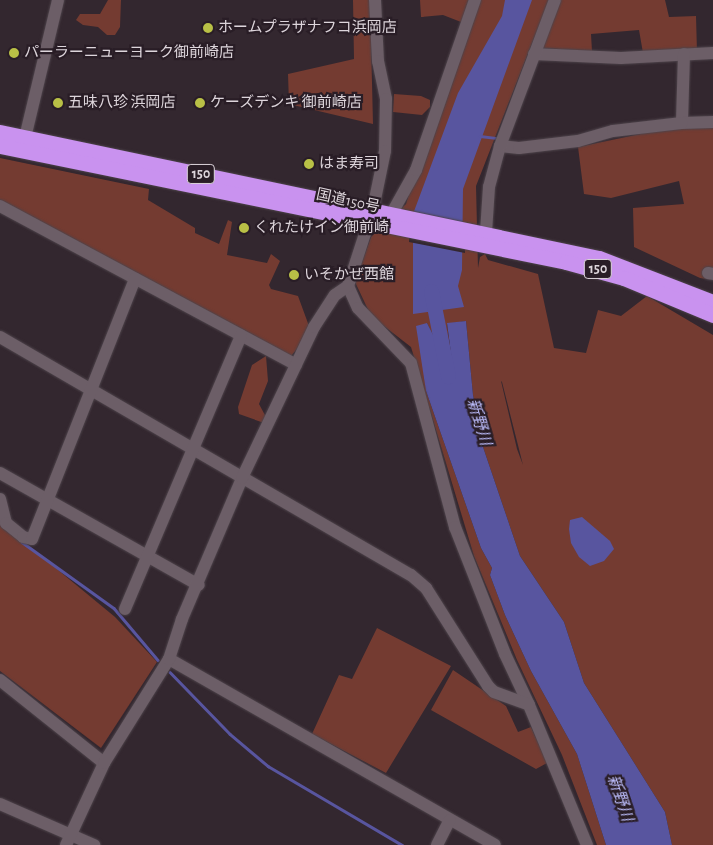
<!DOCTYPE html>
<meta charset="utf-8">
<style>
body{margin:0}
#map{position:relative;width:713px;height:845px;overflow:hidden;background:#33272f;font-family:"Alegreya Sans","Noto Sans JP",sans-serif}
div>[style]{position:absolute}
.green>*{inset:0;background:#743b31}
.water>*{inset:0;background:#58559f}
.pier>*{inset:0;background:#33272f}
.stream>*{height:2.5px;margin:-1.25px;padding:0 1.25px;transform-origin:1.25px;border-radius:1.25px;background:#58559f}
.river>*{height:15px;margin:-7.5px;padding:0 7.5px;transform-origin:7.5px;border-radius:7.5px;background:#58559f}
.roads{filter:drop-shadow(0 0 1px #4d434a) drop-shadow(0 0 1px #4d434a)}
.minor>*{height:12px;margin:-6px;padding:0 6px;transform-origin:6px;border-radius:6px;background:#6c5e67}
.highway>*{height:15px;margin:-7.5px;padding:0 7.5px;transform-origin:7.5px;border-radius:7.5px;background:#c992ef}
.dots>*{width:14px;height:14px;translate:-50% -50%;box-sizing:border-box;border:2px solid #291d26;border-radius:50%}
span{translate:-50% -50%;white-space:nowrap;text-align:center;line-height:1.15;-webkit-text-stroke:4.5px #291d26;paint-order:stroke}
.shield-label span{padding:1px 4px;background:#291d26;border:1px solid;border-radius:4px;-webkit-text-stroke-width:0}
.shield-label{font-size:14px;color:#ddd5db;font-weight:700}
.poi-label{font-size:15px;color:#ddd5db}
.left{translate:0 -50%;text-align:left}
.street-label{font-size:15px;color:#ddd5db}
.water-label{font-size:16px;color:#bcbdfc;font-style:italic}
</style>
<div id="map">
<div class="green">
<div style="clip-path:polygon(108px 0,121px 0,120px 27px,115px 35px,107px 35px,98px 27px,83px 25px,76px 20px,80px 14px,100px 14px)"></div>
<div style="clip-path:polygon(353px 0,370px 0,373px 124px,289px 104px,288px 74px,354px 59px)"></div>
<div style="clip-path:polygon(evenodd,420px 0,549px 0,476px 186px,478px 268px,480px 257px,485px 254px,488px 260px,538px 274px,554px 348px,586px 353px,598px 310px,621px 316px,647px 296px,713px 335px,713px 845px,672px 845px,665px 812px,584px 683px,564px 622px,520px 556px,483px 447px,473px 395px,466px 321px,447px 324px,454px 378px,427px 323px,426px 391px,481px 548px,492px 568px,490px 575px,505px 615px,531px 671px,577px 754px,606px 845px,597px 845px,562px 755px,517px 660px,474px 556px,411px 347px,371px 316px,355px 282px,371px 237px,406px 204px,461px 22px,443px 15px,421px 17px,420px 0,501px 381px,502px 382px,523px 465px,517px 449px,501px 381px)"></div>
<div style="clip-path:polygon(560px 0,665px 0,669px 17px,696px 16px,697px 52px,643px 53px,639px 30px,591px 34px,592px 51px,542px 48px)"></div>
<div style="clip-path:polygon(394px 94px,421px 96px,430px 100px,430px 107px,422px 115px,393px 112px)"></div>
<div style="clip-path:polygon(674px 127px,713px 128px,713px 280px,700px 278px,634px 247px,633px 208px,684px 204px,679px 181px,611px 198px,584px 194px,578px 147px)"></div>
<div style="clip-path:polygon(0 158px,149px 189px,148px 200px,195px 228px,195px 233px,219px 244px,228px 220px,232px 222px,227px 255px,267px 263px,271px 254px,280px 261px,269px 285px,271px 289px,298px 296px,309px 326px,301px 344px,291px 356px,0 205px)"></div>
<div style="clip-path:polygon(266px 356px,268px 381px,259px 404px,266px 417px,264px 423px,239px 414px,238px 407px,252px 365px)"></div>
<div style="clip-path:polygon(0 522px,115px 617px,157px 662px,101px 748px,0 671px)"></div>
<div style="clip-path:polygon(377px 628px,451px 666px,386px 773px,312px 734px,339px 675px,352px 679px)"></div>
<div style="clip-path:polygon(453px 670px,506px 706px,518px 732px,531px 727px,547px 763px,536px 769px,431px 710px)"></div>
</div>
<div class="water">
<div style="clip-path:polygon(505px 0,532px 0,463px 189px,462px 270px,458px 286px,464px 307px,413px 314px,413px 214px,458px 93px,502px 16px)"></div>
<div style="clip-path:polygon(466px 321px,473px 395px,483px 447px,520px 556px,564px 622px,584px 683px,665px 812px,672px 845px,606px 845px,577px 754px,531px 671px,505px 615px,490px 575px,492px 568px,481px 548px,426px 391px,416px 326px,427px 323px,454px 376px,447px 323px)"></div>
<div style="clip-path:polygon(582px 517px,610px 541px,614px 549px,604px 561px,590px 566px,579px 557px,571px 543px,569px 529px,570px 520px)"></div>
</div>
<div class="pier">
<div style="clip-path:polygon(410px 223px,465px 235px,465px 253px,409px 242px)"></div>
</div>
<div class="stream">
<div style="left:480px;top:136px;width:17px;rotate:7deg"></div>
<div style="left:22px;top:542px;width:113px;rotate:35.7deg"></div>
<div style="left:114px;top:608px;width:68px;rotate:49.8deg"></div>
<div style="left:170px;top:672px;width:86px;rotate:45.9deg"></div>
<div style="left:230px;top:734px;width:50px;rotate:40.1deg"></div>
<div style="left:268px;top:766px;width:156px;rotate:30.5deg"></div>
</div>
<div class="river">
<div style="left:431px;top:291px;width:87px;rotate:78.7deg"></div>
</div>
<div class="roads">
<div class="minor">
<div style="left:375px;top:0;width:61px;rotate:87.2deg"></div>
<div style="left:378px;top:61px;width:39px;rotate:78deg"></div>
<div style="left:386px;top:99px;width:52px;rotate:91.1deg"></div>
<div style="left:385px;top:151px;width:59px;rotate:101.7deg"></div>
<div style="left:373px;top:209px;width:81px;rotate:108deg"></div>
<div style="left:348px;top:286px;width:24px;rotate:66deg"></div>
<div style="left:358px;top:308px;width:76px;rotate:46.1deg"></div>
<div style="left:411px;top:363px;width:170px;rotate:75deg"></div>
<div style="left:455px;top:527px;width:136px;rotate:68.5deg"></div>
<div style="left:505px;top:654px;width:56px;rotate:64.8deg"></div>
<div style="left:529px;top:705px;width:152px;rotate:67.5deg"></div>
<div style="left:534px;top:54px;width:87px;rotate:2.6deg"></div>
<div style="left:621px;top:58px;width:92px;rotate:-3.1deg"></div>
<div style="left:684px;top:54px;width:69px;rotate:91.7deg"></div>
<div style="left:682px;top:123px;width:31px;rotate:-2deg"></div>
<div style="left:23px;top:146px;width:150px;rotate:-76.5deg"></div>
<div style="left:500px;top:146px;width:19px;rotate:6deg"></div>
<div style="left:519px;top:148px;width:59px;rotate:-6.8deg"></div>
<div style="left:578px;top:141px;width:36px;rotate:-16deg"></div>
<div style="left:613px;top:131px;width:69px;rotate:-6.6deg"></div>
<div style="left:0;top:206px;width:336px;rotate:28.2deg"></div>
<div style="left:392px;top:213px;width:49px;rotate:-60.8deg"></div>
<div style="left:416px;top:170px;width:180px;rotate:-70.9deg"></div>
<div style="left:486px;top:232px;width:45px;rotate:-86.2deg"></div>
<div style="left:489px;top:187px;width:42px;rotate:-75deg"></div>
<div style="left:500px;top:146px;width:156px;rotate:-69.4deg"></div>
<div style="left:708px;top:273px;width:5px;rotate:11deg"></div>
<div style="left:0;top:337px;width:475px;rotate:30.1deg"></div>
<div style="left:411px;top:575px;width:20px;rotate:41deg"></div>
<div style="left:426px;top:588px;width:116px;rotate:57.7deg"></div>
<div style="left:488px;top:686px;width:8px;rotate:45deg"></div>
<div style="left:494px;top:692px;width:37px;rotate:20deg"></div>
<div style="left:0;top:473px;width:228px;rotate:29.4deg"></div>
<div style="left:0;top:499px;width:25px;rotate:76deg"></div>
<div style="left:6px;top:523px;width:22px;rotate:39deg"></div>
<div style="left:23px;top:537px;width:9px;rotate:13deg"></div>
<div style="left:32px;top:539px;width:280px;rotate:-68.4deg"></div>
<div style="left:125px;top:609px;width:297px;rotate:-67deg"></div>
<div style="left:169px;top:659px;width:375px;rotate:29.7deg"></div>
<div style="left:0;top:680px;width:133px;rotate:38.6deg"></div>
<div style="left:0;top:804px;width:103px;rotate:23.6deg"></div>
<div style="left:66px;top:845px;width:90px;rotate:-65.1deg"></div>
<div style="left:104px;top:763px;width:123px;rotate:-58deg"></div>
<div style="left:169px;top:659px;width:42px;rotate:-72deg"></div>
<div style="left:182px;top:619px;width:153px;rotate:-66.9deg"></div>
<div style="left:242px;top:478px;width:167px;rotate:-64.5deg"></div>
<div style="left:314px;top:327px;width:38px;rotate:-57deg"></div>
<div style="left:335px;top:295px;width:16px;rotate:-35deg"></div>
<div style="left:437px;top:845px;width:28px;rotate:-63deg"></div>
</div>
<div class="highway">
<div style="left:0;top:132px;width:612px;rotate:11.88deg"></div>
<div style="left:599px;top:258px;width:122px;rotate:21.1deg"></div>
<div style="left:0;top:146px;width:578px;rotate:11.58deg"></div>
<div style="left:566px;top:262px;width:60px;rotate:15.4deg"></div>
<div style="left:624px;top:278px;width:96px;rotate:22.6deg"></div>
</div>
</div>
<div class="dots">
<div style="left:208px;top:28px;background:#b9c046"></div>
<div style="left:14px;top:53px;background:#b9c046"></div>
<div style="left:58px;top:103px;background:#b9c046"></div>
<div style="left:200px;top:103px;background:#b9c046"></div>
<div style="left:309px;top:164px;background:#b9c046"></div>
<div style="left:244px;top:228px;background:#b9c046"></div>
<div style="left:294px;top:275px;background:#b9c046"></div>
</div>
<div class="shield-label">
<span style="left:201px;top:174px">150</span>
<span style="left:598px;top:269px">150</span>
</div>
<div class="poi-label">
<span class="left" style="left:218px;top:28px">ホームプラザナフコ浜岡店</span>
<span class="left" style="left:24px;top:53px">パーラーニューヨーク御前崎店</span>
<span class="left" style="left:68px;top:103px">五味八珍 浜岡店</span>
<span class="left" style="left:210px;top:103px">ケーズデンキ 御前崎店</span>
<span class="left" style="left:319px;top:164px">はま寿司</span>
<span class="left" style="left:254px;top:228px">くれたけイン御前崎</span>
<span class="left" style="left:304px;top:275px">いそかぜ西館</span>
</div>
<div class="street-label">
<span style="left:348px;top:201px;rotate:12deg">国道150号</span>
</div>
<div class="water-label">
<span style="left:479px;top:422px;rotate:73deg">新野川</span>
<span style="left:620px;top:798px;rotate:71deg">新野川</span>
</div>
</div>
